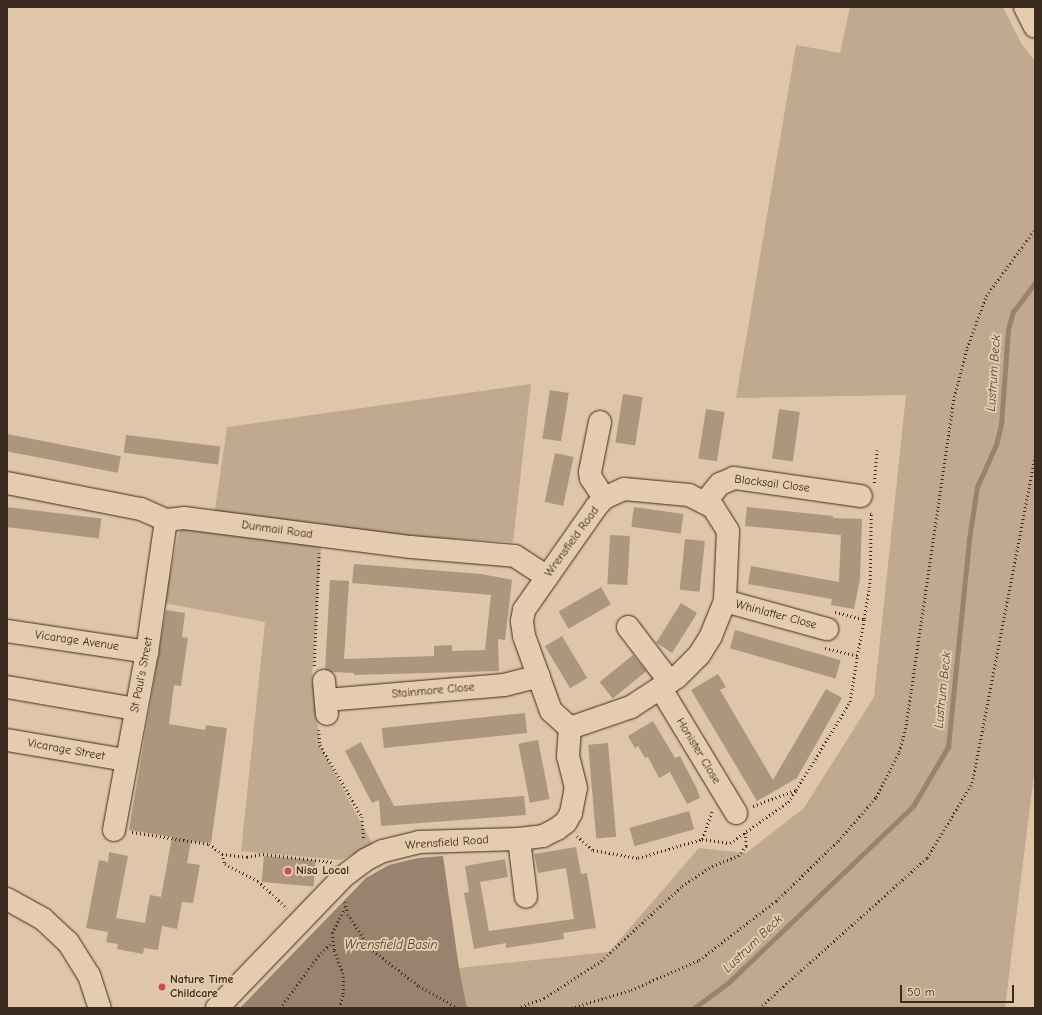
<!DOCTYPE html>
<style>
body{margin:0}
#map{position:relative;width:1042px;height:1015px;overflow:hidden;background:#dfc6a8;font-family:"Comic Neue",sans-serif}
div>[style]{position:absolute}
.green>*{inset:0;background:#c1a98f}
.water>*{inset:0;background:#9a836e}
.stream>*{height:4.5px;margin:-2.25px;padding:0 2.25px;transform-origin:2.25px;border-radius:2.25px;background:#9a836e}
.building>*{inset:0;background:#ac967e;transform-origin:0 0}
.path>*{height:2.5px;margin-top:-1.25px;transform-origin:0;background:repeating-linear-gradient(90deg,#3b2a1e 0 1px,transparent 0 4px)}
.roads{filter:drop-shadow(0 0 1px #3b2a1e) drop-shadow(0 0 1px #3b2a1e)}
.minor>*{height:22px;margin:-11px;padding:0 11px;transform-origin:11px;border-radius:11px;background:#e6ccae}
.dots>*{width:11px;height:11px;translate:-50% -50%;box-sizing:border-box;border:2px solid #e6ccae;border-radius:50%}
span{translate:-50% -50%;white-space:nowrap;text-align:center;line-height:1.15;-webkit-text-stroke:4px #e6ccae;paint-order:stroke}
.street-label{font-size:12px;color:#3b2a1e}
.poi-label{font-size:12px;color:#3b2a1e;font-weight:700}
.left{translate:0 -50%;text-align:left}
.water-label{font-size:13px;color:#4e3c2e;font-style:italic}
.frame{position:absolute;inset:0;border:8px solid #3b2a1e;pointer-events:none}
.scale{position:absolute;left:900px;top:985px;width:114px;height:18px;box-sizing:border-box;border:2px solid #3b2a1e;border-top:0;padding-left:5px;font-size:12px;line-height:14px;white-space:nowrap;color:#3b2a1e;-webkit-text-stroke:3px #e6ccae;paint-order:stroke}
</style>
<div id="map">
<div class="green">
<div style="clip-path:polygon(850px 7px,1003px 7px,1021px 43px,1035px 61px,1035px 767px,1005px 1008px,467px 1008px,459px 968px,609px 952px,699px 848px,746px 853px,804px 808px,874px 697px,906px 395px,736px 398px,796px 45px,840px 53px)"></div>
<div style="clip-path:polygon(531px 384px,513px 542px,322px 532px,312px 678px,320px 746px,373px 845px,341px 860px,241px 851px,265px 622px,164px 603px,179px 532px,215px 510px,227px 427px)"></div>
</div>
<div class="water">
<div style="clip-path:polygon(443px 856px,459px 968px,467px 1008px,240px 1008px,366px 878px,389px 865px,418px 858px)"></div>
</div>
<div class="stream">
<div style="left:694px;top:1008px;width:42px;rotate:-36.3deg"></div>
<div style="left:728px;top:983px;width:256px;rotate:-43.7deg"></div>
<div style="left:913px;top:806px;width:69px;rotate:-59.3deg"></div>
<div style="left:948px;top:747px;width:209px;rotate:-84.2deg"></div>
<div style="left:969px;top:539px;width:53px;rotate:-81.3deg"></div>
<div style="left:977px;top:487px;width:46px;rotate:-65.7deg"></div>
<div style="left:996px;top:445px;width:21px;rotate:-76deg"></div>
<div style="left:1001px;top:425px;width:96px;rotate:-85.8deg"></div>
<div style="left:1008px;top:329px;width:18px;rotate:-74deg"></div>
<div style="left:1013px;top:312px;width:36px;rotate:-53deg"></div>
</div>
<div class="building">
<div style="left:550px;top:390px;width:19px;height:49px;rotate:9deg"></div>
<div style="left:623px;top:394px;width:20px;height:49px;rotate:9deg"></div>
<div style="left:706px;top:409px;width:19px;height:50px;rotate:9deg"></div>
<div style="left:779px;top:409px;width:21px;height:50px;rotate:8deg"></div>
<div style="left:7px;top:434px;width:116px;height:17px;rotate:11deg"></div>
<div style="left:126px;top:435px;width:95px;height:18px;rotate:7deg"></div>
<div style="left:555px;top:453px;width:19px;height:50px;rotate:12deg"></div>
<div style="left:7px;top:507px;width:95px;height:20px;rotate:7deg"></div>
<div style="left:634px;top:507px;width:50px;height:20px;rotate:8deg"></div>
<div style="clip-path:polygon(747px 507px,833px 516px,833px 518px,862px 519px,860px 579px,854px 609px,831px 605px,832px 599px,748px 584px,751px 566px,839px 582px,841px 535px,745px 526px)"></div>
<div style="left:610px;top:535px;width:20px;height:49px;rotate:3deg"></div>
<div style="left:685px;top:539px;width:20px;height:51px;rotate:6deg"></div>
<div style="clip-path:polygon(354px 564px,481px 574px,512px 580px,505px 640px,498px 639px,499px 671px,354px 675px,354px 673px,332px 672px,325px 669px,330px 580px,349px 581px,344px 659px,434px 656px,434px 646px,452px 645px,452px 651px,485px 650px,491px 595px,352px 583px)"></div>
<div style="left:601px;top:587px;width:20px;height:49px;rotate:60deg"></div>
<div style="left:681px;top:603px;width:19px;height:47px;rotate:32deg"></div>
<div style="clip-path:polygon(166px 610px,185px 613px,182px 637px,188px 638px,181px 686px,174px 685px,169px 724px,205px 730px,206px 725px,227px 728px,211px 843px,191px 841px,187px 863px,200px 865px,193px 903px,182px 902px,177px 929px,162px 926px,158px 950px,144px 948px,143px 954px,117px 949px,118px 944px,106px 942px,108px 932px,86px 928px,99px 860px,108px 862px,109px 852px,128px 856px,116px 918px,145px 923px,150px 895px,161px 897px,172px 837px,129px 830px)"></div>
<div style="left:735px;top:630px;width:110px;height:19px;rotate:16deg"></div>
<div style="left:562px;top:636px;width:49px;height:20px;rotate:59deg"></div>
<div style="left:633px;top:655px;width:21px;height:43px;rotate:51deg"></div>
<div style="clip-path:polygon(718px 674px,726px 687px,720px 690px,773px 780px,826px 689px,842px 698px,797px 778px,757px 801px,691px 690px)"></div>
<div style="left:525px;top:713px;width:20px;height:144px;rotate:84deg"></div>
<div style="clip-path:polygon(653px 721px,675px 758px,680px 756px,697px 789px,700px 798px,687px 804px,670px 772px,659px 778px,648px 757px,645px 758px,638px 746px,635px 748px,628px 736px)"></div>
<div style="left:538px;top:740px;width:60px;height:20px;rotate:79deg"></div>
<div style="clip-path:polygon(361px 742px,394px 806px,524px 796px,526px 815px,381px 826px,379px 800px,372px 803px,345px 751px)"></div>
<div style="left:608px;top:743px;width:94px;height:20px;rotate:85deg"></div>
<div style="left:689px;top:811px;width:19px;height:62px;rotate:74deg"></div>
<div style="clip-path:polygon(576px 847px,581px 874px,587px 873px,596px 928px,563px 933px,564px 939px,506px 948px,506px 943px,474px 949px,464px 893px,469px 892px,465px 866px,505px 859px,508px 877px,480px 882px,489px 931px,574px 919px,566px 868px,538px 873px,534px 854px)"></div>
<div style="left:264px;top:856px;width:52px;height:26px;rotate:5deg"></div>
</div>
<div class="path">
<div style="left:874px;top:483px;width:33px;rotate:-85deg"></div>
<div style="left:835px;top:612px;width:30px;rotate:14deg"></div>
<div style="left:864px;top:619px;width:39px;rotate:-81deg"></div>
<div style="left:870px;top:580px;width:66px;rotate:-89.1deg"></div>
<div style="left:871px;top:514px;width:3px;rotate:-162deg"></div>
<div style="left:857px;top:656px;width:38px;rotate:-79deg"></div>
<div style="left:314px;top:666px;width:113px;rotate:-87.5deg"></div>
<div style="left:319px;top:730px;width:15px;rotate:86deg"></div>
<div style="left:320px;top:745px;width:83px;rotate:59.7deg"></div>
<div style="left:362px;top:817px;width:23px;rotate:85deg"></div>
<div style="left:753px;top:806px;width:46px;rotate:-20.4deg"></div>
<div style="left:796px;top:790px;width:103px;rotate:-58.5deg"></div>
<div style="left:850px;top:702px;width:47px;rotate:-81.3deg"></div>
<div style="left:857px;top:656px;width:35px;rotate:-167deg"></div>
<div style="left:132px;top:832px;width:78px;rotate:8.9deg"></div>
<div style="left:209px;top:844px;width:16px;rotate:38deg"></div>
<div style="left:222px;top:854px;width:25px;rotate:7deg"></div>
<div style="left:247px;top:857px;width:16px;rotate:-11deg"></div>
<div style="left:263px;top:854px;width:69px;rotate:6.6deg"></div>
<div style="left:577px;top:836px;width:21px;rotate:41deg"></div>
<div style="left:593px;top:850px;width:46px;rotate:10.1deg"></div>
<div style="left:638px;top:858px;width:67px;rotate:-16.5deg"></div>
<div style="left:702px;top:839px;width:32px;rotate:-70deg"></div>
<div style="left:702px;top:839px;width:28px;rotate:8deg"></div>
<div style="left:730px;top:843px;width:71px;rotate:-35.3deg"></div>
<div style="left:788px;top:802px;width:14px;rotate:-56deg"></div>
<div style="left:222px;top:854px;width:10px;rotate:73deg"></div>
<div style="left:225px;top:864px;width:37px;rotate:27deg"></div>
<div style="left:258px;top:881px;width:40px;rotate:43deg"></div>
<div style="left:345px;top:902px;width:12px;rotate:76deg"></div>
<div style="left:348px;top:914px;width:40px;rotate:57.1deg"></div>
<div style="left:370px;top:948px;width:62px;rotate:37.8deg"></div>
<div style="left:419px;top:986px;width:45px;rotate:29.4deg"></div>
<div style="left:280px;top:1008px;width:64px;rotate:-53.8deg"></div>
<div style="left:318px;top:956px;width:18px;rotate:-45deg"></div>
<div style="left:339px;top:1008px;width:15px;rotate:-74deg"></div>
<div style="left:343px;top:994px;width:20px;rotate:-90deg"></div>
<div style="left:343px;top:974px;width:26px;rotate:-111deg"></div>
<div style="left:334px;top:950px;width:17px;rotate:-97deg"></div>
<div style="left:332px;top:933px;width:28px;rotate:-63deg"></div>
<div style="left:517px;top:1008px;width:29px;rotate:-20deg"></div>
<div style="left:544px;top:998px;width:68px;rotate:-33deg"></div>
<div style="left:601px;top:961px;width:110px;rotate:-42.8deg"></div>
<div style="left:682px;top:886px;width:36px;rotate:-34deg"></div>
<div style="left:712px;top:866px;width:28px;rotate:-21deg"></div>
<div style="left:738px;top:856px;width:13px;rotate:-51deg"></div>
<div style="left:746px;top:846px;width:14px;rotate:-94deg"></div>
<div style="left:571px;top:1008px;width:63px;rotate:-16.7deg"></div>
<div style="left:631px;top:990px;width:74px;rotate:-23.8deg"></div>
<div style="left:699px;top:960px;width:97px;rotate:-37.5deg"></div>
<div style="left:776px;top:901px;width:86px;rotate:-44.1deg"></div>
<div style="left:838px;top:841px;width:58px;rotate:-49.2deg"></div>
<div style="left:876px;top:797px;width:51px;rotate:-62.9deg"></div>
<div style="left:899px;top:752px;width:28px;rotate:-75deg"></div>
<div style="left:906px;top:725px;width:331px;rotate:-81.7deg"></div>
<div style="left:954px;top:397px;width:51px;rotate:-75.1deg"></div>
<div style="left:967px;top:348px;width:55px;rotate:-69.9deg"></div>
<div style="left:986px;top:296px;width:83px;rotate:-53.8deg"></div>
<div style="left:759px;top:1008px;width:225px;rotate:-41.8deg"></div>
<div style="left:927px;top:858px;width:87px;rotate:-59deg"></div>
<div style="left:972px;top:783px;width:333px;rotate:-79.1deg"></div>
</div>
<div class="roads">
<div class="minor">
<div style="left:1025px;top:7px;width:22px;rotate:63deg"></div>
<div style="left:600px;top:422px;width:51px;rotate:101.3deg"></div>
<div style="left:590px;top:472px;width:6px;rotate:81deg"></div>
<div style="left:591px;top:478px;width:24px;rotate:57deg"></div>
<div style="left:7px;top:483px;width:136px;rotate:11deg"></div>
<div style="left:141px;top:509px;width:27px;rotate:24deg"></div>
<div style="left:166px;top:520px;width:18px;rotate:-6deg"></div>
<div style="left:184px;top:518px;width:229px;rotate:7.3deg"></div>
<div style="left:411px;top:547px;width:104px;rotate:4.9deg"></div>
<div style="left:515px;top:556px;width:38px;rotate:33deg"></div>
<div style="left:624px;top:489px;width:65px;rotate:5.3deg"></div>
<div style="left:689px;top:495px;width:27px;rotate:27deg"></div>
<div style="left:713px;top:507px;width:28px;rotate:58deg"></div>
<div style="left:728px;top:531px;width:70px;rotate:92.5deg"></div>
<div style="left:725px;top:601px;width:38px;rotate:112deg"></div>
<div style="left:711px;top:636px;width:22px;rotate:122deg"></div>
<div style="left:699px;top:655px;width:31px;rotate:135deg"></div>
<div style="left:677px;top:677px;width:55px;rotate:146.9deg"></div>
<div style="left:631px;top:707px;width:65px;rotate:161deg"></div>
<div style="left:570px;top:728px;width:25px;rotate:-138deg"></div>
<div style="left:551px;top:711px;width:80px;rotate:-109.8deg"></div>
<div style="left:524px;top:636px;width:15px;rotate:-98deg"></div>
<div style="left:522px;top:621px;width:11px;rotate:-80deg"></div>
<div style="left:524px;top:610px;width:126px;rotate:-55deg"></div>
<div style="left:596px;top:507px;width:12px;rotate:-48deg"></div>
<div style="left:604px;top:498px;width:22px;rotate:-24deg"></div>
<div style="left:706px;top:501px;width:22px;rotate:-51deg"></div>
<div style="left:720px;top:484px;width:15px;rotate:-23deg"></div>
<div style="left:734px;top:478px;width:128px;rotate:8.1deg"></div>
<div style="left:725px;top:601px;width:106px;rotate:15.4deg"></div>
<div style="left:628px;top:627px;width:69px;rotate:52.6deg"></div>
<div style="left:7px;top:631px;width:142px;rotate:8.5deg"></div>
<div style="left:324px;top:681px;width:33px;rotate:85deg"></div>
<div style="left:7px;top:687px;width:131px;rotate:9.7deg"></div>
<div style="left:661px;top:689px;width:145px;rotate:58.8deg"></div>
<div style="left:326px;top:700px;width:179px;rotate:-4.8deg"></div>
<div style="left:504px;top:685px;width:36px;rotate:-14deg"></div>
<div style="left:7px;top:740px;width:120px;rotate:9.6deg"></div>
<div style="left:114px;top:830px;width:181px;rotate:-79.5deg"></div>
<div style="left:147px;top:652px;width:133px;rotate:-81.8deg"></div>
<div style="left:519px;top:839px;width:58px;rotate:83.1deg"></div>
<div style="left:7px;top:899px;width:41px;rotate:29.1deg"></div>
<div style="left:43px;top:919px;width:34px;rotate:43deg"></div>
<div style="left:68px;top:942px;width:39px;rotate:58deg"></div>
<div style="left:89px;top:975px;width:35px;rotate:72deg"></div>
<div style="left:217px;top:1008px;width:183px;rotate:-46.1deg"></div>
<div style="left:344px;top:876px;width:26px;rotate:-37deg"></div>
<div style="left:365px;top:860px;width:20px;rotate:-27deg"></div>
<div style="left:383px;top:851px;width:37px;rotate:-14deg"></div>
<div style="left:419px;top:842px;width:100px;rotate:-1.7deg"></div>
<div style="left:519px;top:839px;width:24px;rotate:-7deg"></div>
<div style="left:543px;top:836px;width:16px;rotate:-27deg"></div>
<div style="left:557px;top:829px;width:11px;rotate:-38deg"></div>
<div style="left:566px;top:822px;width:10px;rotate:-61deg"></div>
<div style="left:571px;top:813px;width:25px;rotate:-79deg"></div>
<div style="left:576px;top:788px;width:33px;rotate:-104deg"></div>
<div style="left:568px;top:756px;width:28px;rotate:-86deg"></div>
</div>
</div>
<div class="dots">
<div style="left:288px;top:871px;background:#d1495b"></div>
<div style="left:162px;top:987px;background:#d1495b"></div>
</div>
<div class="street-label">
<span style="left:772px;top:484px;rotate:7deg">Blacksail Close</span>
<span style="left:277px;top:530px;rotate:8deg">Dunmail Road</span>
<span style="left:572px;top:542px;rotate:-54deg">Wrensfield Road</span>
<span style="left:776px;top:615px;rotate:15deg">Whinlatter Close</span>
<span style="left:77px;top:641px;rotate:8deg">Vicarage Avenue</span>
<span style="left:142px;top:675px;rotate:-79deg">St Paul's Street</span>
<span style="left:433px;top:691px;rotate:-5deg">Stainmore Close</span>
<span style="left:66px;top:750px;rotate:10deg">Vicarage Street</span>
<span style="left:698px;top:751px;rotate:59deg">Honister Close</span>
<span style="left:447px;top:843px;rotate:-4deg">Wrensfield Road</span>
</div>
<div class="poi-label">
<span class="left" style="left:296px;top:871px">Nisa Local</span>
<span class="left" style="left:170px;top:987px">Nature Time<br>Childcare</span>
</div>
<div class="water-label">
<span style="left:994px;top:373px;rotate:-86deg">Lustrum Beck</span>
<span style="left:943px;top:690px;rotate:-84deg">Lustrum Beck</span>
<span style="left:753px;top:944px;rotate:-44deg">Lustrum Beck</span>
<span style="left:391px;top:945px">Wrensfield Basin</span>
</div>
<div class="frame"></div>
<div class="scale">50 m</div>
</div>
